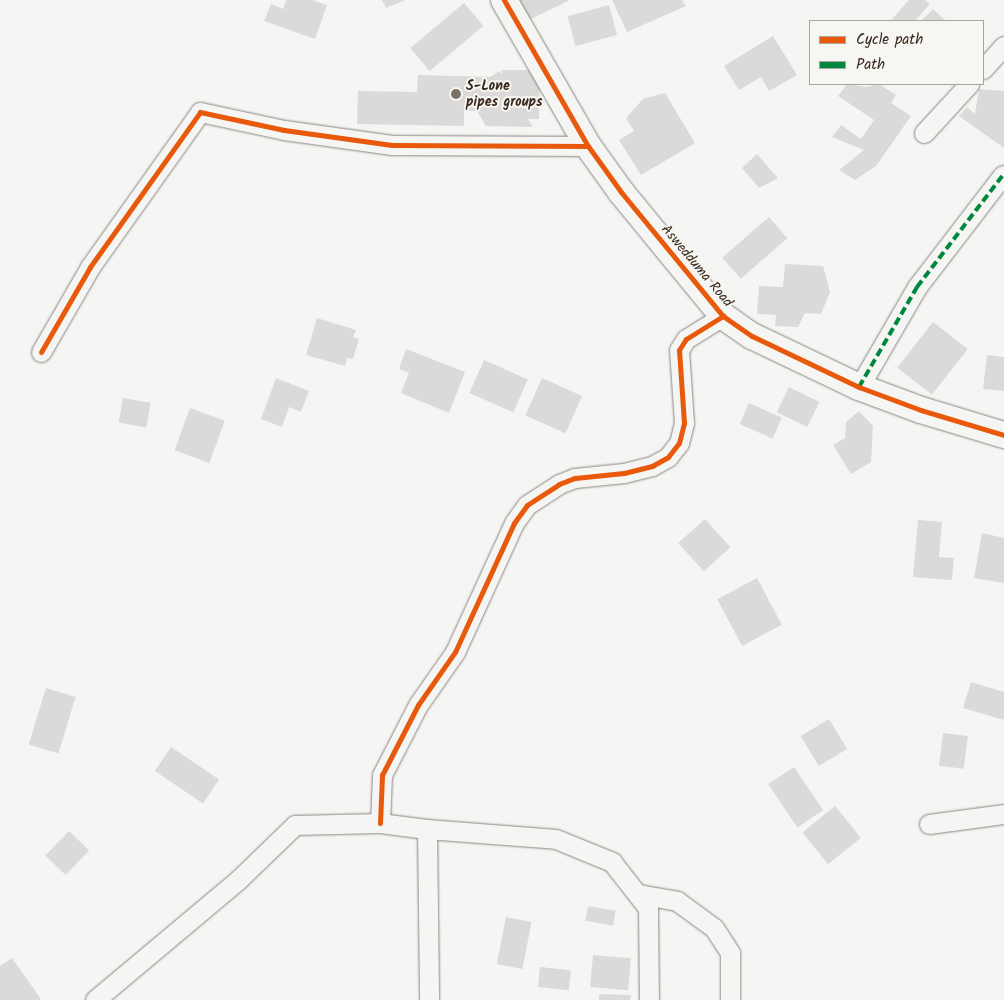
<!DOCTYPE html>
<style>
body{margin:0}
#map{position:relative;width:1004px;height:1000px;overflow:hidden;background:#f5f5f3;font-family:Kalam,sans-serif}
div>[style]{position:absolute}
.building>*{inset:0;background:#dbdad8;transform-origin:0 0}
.roads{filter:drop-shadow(0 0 1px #8a8683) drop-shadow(0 0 1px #8a8683)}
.street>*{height:19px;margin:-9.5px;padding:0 9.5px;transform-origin:9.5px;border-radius:9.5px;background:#f5f5f3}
.secondary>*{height:26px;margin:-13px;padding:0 13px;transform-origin:13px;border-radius:13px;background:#f5f5f3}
.quiet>*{height:4px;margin-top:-2px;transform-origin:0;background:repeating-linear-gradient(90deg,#00873e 0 8px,transparent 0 12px)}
.cycleway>*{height:5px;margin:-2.5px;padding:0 2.5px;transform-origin:2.5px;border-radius:2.5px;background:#e8590c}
.dots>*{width:14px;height:14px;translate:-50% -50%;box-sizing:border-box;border:2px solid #f6f6f2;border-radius:50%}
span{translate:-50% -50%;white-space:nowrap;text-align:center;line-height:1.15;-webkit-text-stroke:4px #f6f6f2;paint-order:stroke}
.poi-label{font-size:14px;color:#3b2a1e;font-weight:700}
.left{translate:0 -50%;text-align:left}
.street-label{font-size:14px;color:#3b2a1e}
.legend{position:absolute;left:809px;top:20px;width:175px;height:65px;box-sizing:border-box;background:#f6f6f2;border:1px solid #aba49d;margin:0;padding:6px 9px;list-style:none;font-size:15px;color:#3b2a1e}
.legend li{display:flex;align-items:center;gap:10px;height:25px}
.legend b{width:25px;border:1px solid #aba49d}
</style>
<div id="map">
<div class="building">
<div style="clip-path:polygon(286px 0,312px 0,327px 5px,315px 39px,264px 21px,271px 4px,283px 9px)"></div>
<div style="clip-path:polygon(382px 0,405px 0,386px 8px)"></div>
<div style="clip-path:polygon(517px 0,570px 0,527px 21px)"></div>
<div style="clip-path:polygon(612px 0,682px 0,686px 6px,627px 32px)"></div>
<div style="clip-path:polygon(909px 0,925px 0,930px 4px,915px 21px,895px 21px,892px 19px)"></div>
<div style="left:464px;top:3px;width:30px;height:70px;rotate:50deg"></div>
<div style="left:609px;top:5px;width:31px;height:43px;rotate:75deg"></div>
<div style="clip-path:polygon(933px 9px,946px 21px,921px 21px)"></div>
<div style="clip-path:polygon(773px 36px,797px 75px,769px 91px,761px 77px,739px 90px,724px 66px)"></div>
<div style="clip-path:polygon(502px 70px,540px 70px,539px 119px,528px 119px,533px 127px,486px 126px,477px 111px,464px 111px,464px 126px,357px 124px,358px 91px,417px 92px,418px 75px,490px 77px,500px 71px,502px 74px)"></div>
<div style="clip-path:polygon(847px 84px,867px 87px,879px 84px,896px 95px,891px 103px,911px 116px,876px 166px,855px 180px,839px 170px,864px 150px,832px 137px,841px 125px,861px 139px,874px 120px,838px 96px)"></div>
<div style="clip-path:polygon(979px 89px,1004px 91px,1004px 148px,959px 116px,967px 107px,975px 114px)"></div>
<div style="clip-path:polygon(665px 93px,695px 143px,641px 175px,619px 140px,634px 131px,626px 118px,643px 99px)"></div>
<div style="clip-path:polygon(757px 154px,778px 178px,759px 188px,742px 168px)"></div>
<div style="left:769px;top:217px;width:28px;height:62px;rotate:49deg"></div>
<div style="clip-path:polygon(785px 264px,823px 266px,830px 292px,821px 314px,805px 313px,798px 327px,775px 326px,776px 315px,757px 314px,759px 286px,783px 287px)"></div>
<div style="clip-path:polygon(317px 318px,356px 330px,353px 337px,359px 339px,353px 359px,347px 358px,345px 366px,306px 355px)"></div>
<div style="left:933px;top:322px;width:44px;height:58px;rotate:38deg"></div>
<div style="clip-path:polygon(406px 349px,465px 372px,449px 413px,401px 393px,409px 373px,399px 369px)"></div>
<div style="clip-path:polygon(987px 355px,1004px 357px,1004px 391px,983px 389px)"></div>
<div style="left:484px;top:360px;width:48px;height:36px;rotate:24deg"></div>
<div style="clip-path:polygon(276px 378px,309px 391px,301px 412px,289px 407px,282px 427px,261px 419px)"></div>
<div style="left:542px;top:378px;width:44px;height:41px;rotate:24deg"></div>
<div style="left:789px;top:387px;width:34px;height:28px;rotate:26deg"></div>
<div style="left:123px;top:398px;width:28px;height:25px;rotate:10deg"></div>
<div style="left:749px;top:403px;width:36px;height:23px;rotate:24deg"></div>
<div style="left:190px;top:408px;width:37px;height:45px;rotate:20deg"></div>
<div style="clip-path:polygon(859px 411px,873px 426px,871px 462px,851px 474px,833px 445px,845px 438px,846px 422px)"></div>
<div style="left:705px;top:519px;width:38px;height:36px;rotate:48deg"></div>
<div style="clip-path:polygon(918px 520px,942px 522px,939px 557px,954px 558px,952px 580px,913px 577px)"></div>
<div style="clip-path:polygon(982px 533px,1004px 538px,1004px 583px,974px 578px)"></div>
<div style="left:757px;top:578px;width:53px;height:45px;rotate:62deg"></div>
<div style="clip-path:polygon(971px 682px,1004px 692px,1004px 720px,963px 708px)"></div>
<div style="left:46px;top:688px;width:31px;height:59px;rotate:17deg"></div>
<div style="left:829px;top:719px;width:35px;height:33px;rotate:59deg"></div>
<div style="left:943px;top:733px;width:25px;height:33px;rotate:7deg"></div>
<div style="left:171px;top:747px;width:58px;height:29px;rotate:34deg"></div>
<div style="left:794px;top:767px;width:52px;height:31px;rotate:56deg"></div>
<div style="left:835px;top:806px;width:41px;height:42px;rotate:51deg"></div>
<div style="left:69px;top:831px;width:28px;height:34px;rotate:44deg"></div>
<div style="left:588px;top:906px;width:28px;height:15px;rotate:10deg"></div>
<div style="left:506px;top:917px;width:26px;height:48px;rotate:11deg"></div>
<div style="left:593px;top:955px;width:38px;height:32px;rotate:5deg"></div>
<div style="clip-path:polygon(12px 958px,41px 999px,39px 1000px,0 1000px,0 966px)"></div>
<div style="left:540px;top:967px;width:31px;height:20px;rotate:6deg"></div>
<div style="clip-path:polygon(599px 994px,631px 995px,630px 1000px,599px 1000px)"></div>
</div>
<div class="roads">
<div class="street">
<div style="left:983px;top:69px;width:31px;rotate:-48deg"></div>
<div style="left:924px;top:133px;width:67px;rotate:-47.4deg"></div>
<div style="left:41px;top:352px;width:98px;rotate:-60deg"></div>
<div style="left:90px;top:267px;width:190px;rotate:-54.6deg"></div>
<div style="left:200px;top:112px;width:86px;rotate:12.1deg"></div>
<div style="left:284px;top:130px;width:109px;rotate:7.9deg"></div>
<div style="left:392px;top:145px;width:196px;rotate:0.3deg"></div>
<div style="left:859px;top:387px;width:116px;rotate:-59.9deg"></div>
<div style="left:917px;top:287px;width:141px;rotate:-52.5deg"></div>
<div style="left:380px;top:823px;width:48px;rotate:-87.6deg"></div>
<div style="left:382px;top:775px;width:79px;rotate:-62.8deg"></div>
<div style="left:418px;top:705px;width:65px;rotate:-55.1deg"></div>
<div style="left:455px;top:652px;width:142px;rotate:-65.4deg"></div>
<div style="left:514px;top:523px;width:22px;rotate:-54deg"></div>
<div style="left:527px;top:505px;width:38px;rotate:-33deg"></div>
<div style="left:559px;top:484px;width:17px;rotate:-21deg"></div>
<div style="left:575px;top:478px;width:49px;rotate:-5.8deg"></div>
<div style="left:624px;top:473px;width:29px;rotate:-14deg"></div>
<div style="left:652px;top:466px;width:18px;rotate:-29deg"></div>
<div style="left:668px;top:457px;width:18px;rotate:-52deg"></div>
<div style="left:679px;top:443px;width:21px;rotate:-76deg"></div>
<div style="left:684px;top:423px;width:73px;rotate:-93.9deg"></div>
<div style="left:679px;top:350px;width:13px;rotate:-58deg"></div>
<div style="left:686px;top:339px;width:44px;rotate:-31.9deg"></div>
<div style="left:929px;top:824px;width:76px;rotate:-7.6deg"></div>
<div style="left:427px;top:829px;width:129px;rotate:4.4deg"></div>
<div style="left:556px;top:839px;width:61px;rotate:22.3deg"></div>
<div style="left:612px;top:862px;width:58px;rotate:52deg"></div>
<div style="left:648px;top:908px;width:92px;rotate:89.4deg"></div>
<div style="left:638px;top:894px;width:40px;rotate:10deg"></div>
<div style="left:677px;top:901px;width:46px;rotate:36.1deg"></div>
<div style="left:714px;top:928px;width:30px;rotate:57deg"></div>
<div style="left:730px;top:953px;width:47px;rotate:90deg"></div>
<div style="left:95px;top:1000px;width:187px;rotate:-40deg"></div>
<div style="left:238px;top:880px;width:79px;rotate:-44deg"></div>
<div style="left:295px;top:825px;width:85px;rotate:-1.3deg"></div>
<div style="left:380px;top:823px;width:47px;rotate:7.3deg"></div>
<div style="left:427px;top:829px;width:171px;rotate:89.3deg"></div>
</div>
<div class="secondary">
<div style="left:504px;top:0;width:168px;rotate:60.1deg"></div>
<div style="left:588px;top:146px;width:57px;rotate:54.3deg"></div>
<div style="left:621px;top:192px;width:161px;rotate:50.6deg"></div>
<div style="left:723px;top:316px;width:35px;rotate:35deg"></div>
<div style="left:752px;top:336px;width:119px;rotate:25.5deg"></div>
<div style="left:859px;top:387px;width:66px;rotate:20.4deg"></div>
<div style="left:921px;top:410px;width:87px;rotate:16.8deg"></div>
</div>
</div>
<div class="quiet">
<div style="left:859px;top:387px;width:116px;rotate:-59.9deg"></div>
<div style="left:917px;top:287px;width:141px;rotate:-52.5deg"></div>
</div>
<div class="cycleway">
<div style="left:504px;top:0;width:168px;rotate:60.1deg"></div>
<div style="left:588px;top:146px;width:57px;rotate:54.3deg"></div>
<div style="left:621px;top:192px;width:161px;rotate:50.6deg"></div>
<div style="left:723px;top:316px;width:35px;rotate:35deg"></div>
<div style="left:752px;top:336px;width:119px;rotate:25.5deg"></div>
<div style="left:859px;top:387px;width:66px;rotate:20.4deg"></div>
<div style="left:921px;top:410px;width:87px;rotate:16.8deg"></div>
<div style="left:41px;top:352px;width:98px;rotate:-60deg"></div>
<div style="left:90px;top:267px;width:190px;rotate:-54.6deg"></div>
<div style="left:200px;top:112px;width:86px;rotate:12.1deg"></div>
<div style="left:284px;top:130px;width:109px;rotate:7.9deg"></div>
<div style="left:392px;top:145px;width:196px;rotate:0.3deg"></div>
<div style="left:380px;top:823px;width:48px;rotate:-87.6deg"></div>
<div style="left:382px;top:775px;width:79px;rotate:-62.8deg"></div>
<div style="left:418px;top:705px;width:65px;rotate:-55.1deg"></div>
<div style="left:455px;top:652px;width:142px;rotate:-65.4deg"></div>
<div style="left:514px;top:523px;width:22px;rotate:-54deg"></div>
<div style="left:527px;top:505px;width:38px;rotate:-33deg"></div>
<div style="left:559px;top:484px;width:17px;rotate:-21deg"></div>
<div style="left:575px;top:478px;width:49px;rotate:-5.8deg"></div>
<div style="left:624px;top:473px;width:29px;rotate:-14deg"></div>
<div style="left:652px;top:466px;width:18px;rotate:-29deg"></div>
<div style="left:668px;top:457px;width:18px;rotate:-52deg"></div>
<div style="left:679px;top:443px;width:21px;rotate:-76deg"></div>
<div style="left:684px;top:423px;width:73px;rotate:-93.9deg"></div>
<div style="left:679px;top:350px;width:13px;rotate:-58deg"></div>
<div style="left:686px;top:339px;width:44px;rotate:-31.9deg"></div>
</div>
<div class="dots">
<div style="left:456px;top:94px;background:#7c7169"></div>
</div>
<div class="poi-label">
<span class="left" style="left:466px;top:94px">S-Lone<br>pipes groups</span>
</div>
<div class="street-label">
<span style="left:697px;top:266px;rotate:50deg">Aswedduma Road</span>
</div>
<ul class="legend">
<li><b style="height:6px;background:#e8590c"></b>Cycle path</li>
<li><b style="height:6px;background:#00873e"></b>Path</li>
</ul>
</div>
